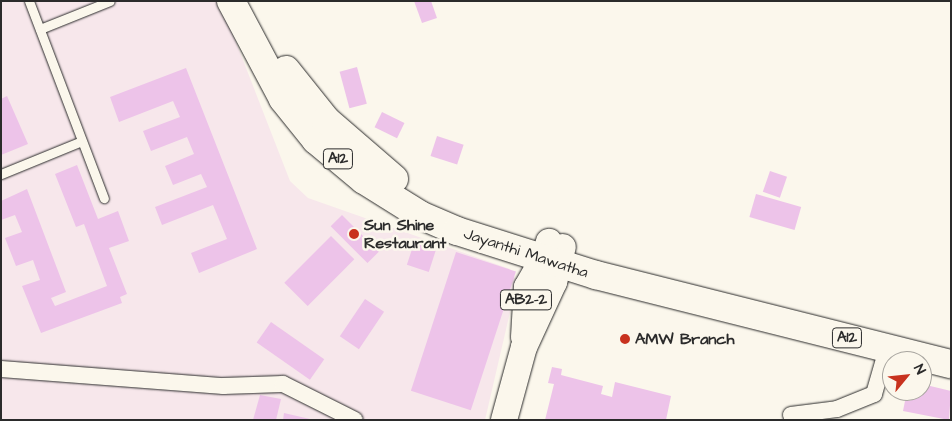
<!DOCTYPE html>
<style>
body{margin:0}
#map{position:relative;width:952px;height:421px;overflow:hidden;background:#fbf7ec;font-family:"Architects Daughter",sans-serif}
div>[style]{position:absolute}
.built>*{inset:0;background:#f7e7eb}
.building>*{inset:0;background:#edc3e9;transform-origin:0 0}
.roads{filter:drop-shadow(0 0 1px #2b2b2b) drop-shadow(0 0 1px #2b2b2b)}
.lane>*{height:9px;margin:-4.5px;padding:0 4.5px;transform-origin:4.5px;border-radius:4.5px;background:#fbf7ec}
.street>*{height:16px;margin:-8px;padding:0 8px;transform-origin:8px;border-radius:8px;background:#fbf7ec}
.primary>*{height:26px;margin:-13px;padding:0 13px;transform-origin:13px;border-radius:13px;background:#fbf7ec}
.highway>*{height:28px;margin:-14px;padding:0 14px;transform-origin:14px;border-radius:14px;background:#fbf7ec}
.dots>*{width:14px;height:14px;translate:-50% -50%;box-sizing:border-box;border:2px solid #fbf7ec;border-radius:50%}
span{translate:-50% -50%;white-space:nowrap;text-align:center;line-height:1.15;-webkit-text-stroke:5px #fbf7ec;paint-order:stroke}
.shield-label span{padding:1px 4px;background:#fbf7ec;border:1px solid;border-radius:4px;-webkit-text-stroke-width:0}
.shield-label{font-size:15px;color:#2b2b2b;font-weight:700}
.poi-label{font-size:16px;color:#2b2b2b;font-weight:700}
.left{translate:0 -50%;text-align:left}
.street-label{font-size:16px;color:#2b2b2b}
.frame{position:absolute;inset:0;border:2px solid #2b2b2b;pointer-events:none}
.north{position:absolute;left:882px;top:351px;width:50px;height:50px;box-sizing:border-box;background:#fbf7ec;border:1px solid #a8a59f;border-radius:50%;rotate:62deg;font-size:14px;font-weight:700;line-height:20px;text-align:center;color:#2b2b2b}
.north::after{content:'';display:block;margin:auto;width:18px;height:22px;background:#c8321e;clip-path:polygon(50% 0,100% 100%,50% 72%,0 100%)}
</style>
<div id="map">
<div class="built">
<div style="clip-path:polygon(1px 1px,220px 1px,290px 181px,308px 198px,510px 269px,517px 282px,485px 420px,1px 420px)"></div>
</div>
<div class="building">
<div style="clip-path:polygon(414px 1px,431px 1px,437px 18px,422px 23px)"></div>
<div style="left:357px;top:67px;width:38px;height:18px;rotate:75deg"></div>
<div style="clip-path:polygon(186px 68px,257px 249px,199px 273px,191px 253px,227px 239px,213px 205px,162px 225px,155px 207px,207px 187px,201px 174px,173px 185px,165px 166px,194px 154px,187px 137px,151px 151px,143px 131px,180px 117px,173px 101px,119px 122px,110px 97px)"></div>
<div style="clip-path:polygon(7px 96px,28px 144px,1px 155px,1px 99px)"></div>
<div style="left:382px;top:112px;width:25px;height:17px;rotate:26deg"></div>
<div style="left:437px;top:136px;width:28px;height:21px;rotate:18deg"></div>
<div style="clip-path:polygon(77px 165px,98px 219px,118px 211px,129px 241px,109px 248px,127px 294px,120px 297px,122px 303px,41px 333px,22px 286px,40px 280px,33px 260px,16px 266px,5px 238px,22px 232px,15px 215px,1px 220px,1px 201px,27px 189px,66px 292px,51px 298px,55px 306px,107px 286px,84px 224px,76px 227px,55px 174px)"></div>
<div style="left:770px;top:171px;width:18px;height:22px;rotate:19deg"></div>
<div style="left:756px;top:194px;width:47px;height:24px;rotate:16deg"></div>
<div style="left:342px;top:215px;width:52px;height:16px;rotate:45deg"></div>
<div style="left:331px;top:236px;width:33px;height:66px;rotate:45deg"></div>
<div style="left:414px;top:243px;width:23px;height:23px;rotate:18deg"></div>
<div style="left:456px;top:252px;width:63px;height:146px;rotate:18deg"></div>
<div style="left:365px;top:299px;width:23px;height:45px;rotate:34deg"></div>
<div style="left:271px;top:322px;width:65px;height:25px;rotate:35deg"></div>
<div style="clip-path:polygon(552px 367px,562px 369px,561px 375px,603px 386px,601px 394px,612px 397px,615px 382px,671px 396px,666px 420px,545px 420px,554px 384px,548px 383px)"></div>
<div style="clip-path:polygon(922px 384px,951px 391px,949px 420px,903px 411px,907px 391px,922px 391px)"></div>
<div style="clip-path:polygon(260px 395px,281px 399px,276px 420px,253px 420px)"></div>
<div style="clip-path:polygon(284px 413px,310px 419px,310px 420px,283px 420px)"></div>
</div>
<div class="roads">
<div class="lane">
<div style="left:29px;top:1px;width:211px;rotate:69.2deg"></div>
<div style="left:40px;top:29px;width:75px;rotate:-21.8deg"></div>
<div style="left:1px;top:174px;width:87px;rotate:-22.2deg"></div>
</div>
<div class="street">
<div style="left:1px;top:369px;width:223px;rotate:4.4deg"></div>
<div style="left:223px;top:386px;width:60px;rotate:-1.9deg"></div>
<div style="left:283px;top:384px;width:80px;rotate:26.6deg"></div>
<div style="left:791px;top:415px;width:46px;rotate:-7.4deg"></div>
<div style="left:837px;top:409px;width:40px;rotate:-22deg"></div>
<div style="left:874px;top:394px;width:47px;rotate:-73.9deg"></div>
</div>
<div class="primary">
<div style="left:524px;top:337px;width:50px;rotate:-86.6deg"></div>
<div style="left:527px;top:287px;width:34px;rotate:-60deg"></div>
<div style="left:544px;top:258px;width:17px;rotate:-73deg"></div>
<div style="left:504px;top:420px;width:76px;rotate:-74.7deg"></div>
<div style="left:524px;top:347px;width:72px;rotate:-65.2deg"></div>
<div style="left:554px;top:282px;width:36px;rotate:-76deg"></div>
</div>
<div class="highway">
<div style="left:231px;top:1px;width:111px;rotate:62deg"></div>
<div style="left:283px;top:99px;width:53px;rotate:51.2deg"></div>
<div style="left:316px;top:140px;width:62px;rotate:39.8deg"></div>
<div style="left:364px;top:180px;width:66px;rotate:32deg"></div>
<div style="left:420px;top:215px;width:40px;rotate:23.4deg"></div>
<div style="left:457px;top:231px;width:146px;rotate:17.6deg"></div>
<div style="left:596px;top:275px;width:366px;rotate:14.1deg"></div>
<div style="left:286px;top:70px;width:64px;rotate:51.3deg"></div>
<div style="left:326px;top:120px;width:90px;rotate:40.9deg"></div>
</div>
</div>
<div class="dots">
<div style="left:354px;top:234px;background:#c8321e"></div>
<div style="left:625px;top:339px;background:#c8321e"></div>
</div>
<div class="shield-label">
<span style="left:338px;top:159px">A12</span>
<span style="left:526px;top:300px">AB2-2</span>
<span style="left:847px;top:338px">A12</span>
</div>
<div class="poi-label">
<span class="left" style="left:364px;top:234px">Sun Shine<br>Restaurant</span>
<span class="left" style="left:635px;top:339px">AMW Branch</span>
</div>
<div class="street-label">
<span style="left:526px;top:253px;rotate:18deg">Jayanthi Mawatha</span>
</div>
<div class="frame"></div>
<div class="north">N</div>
</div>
